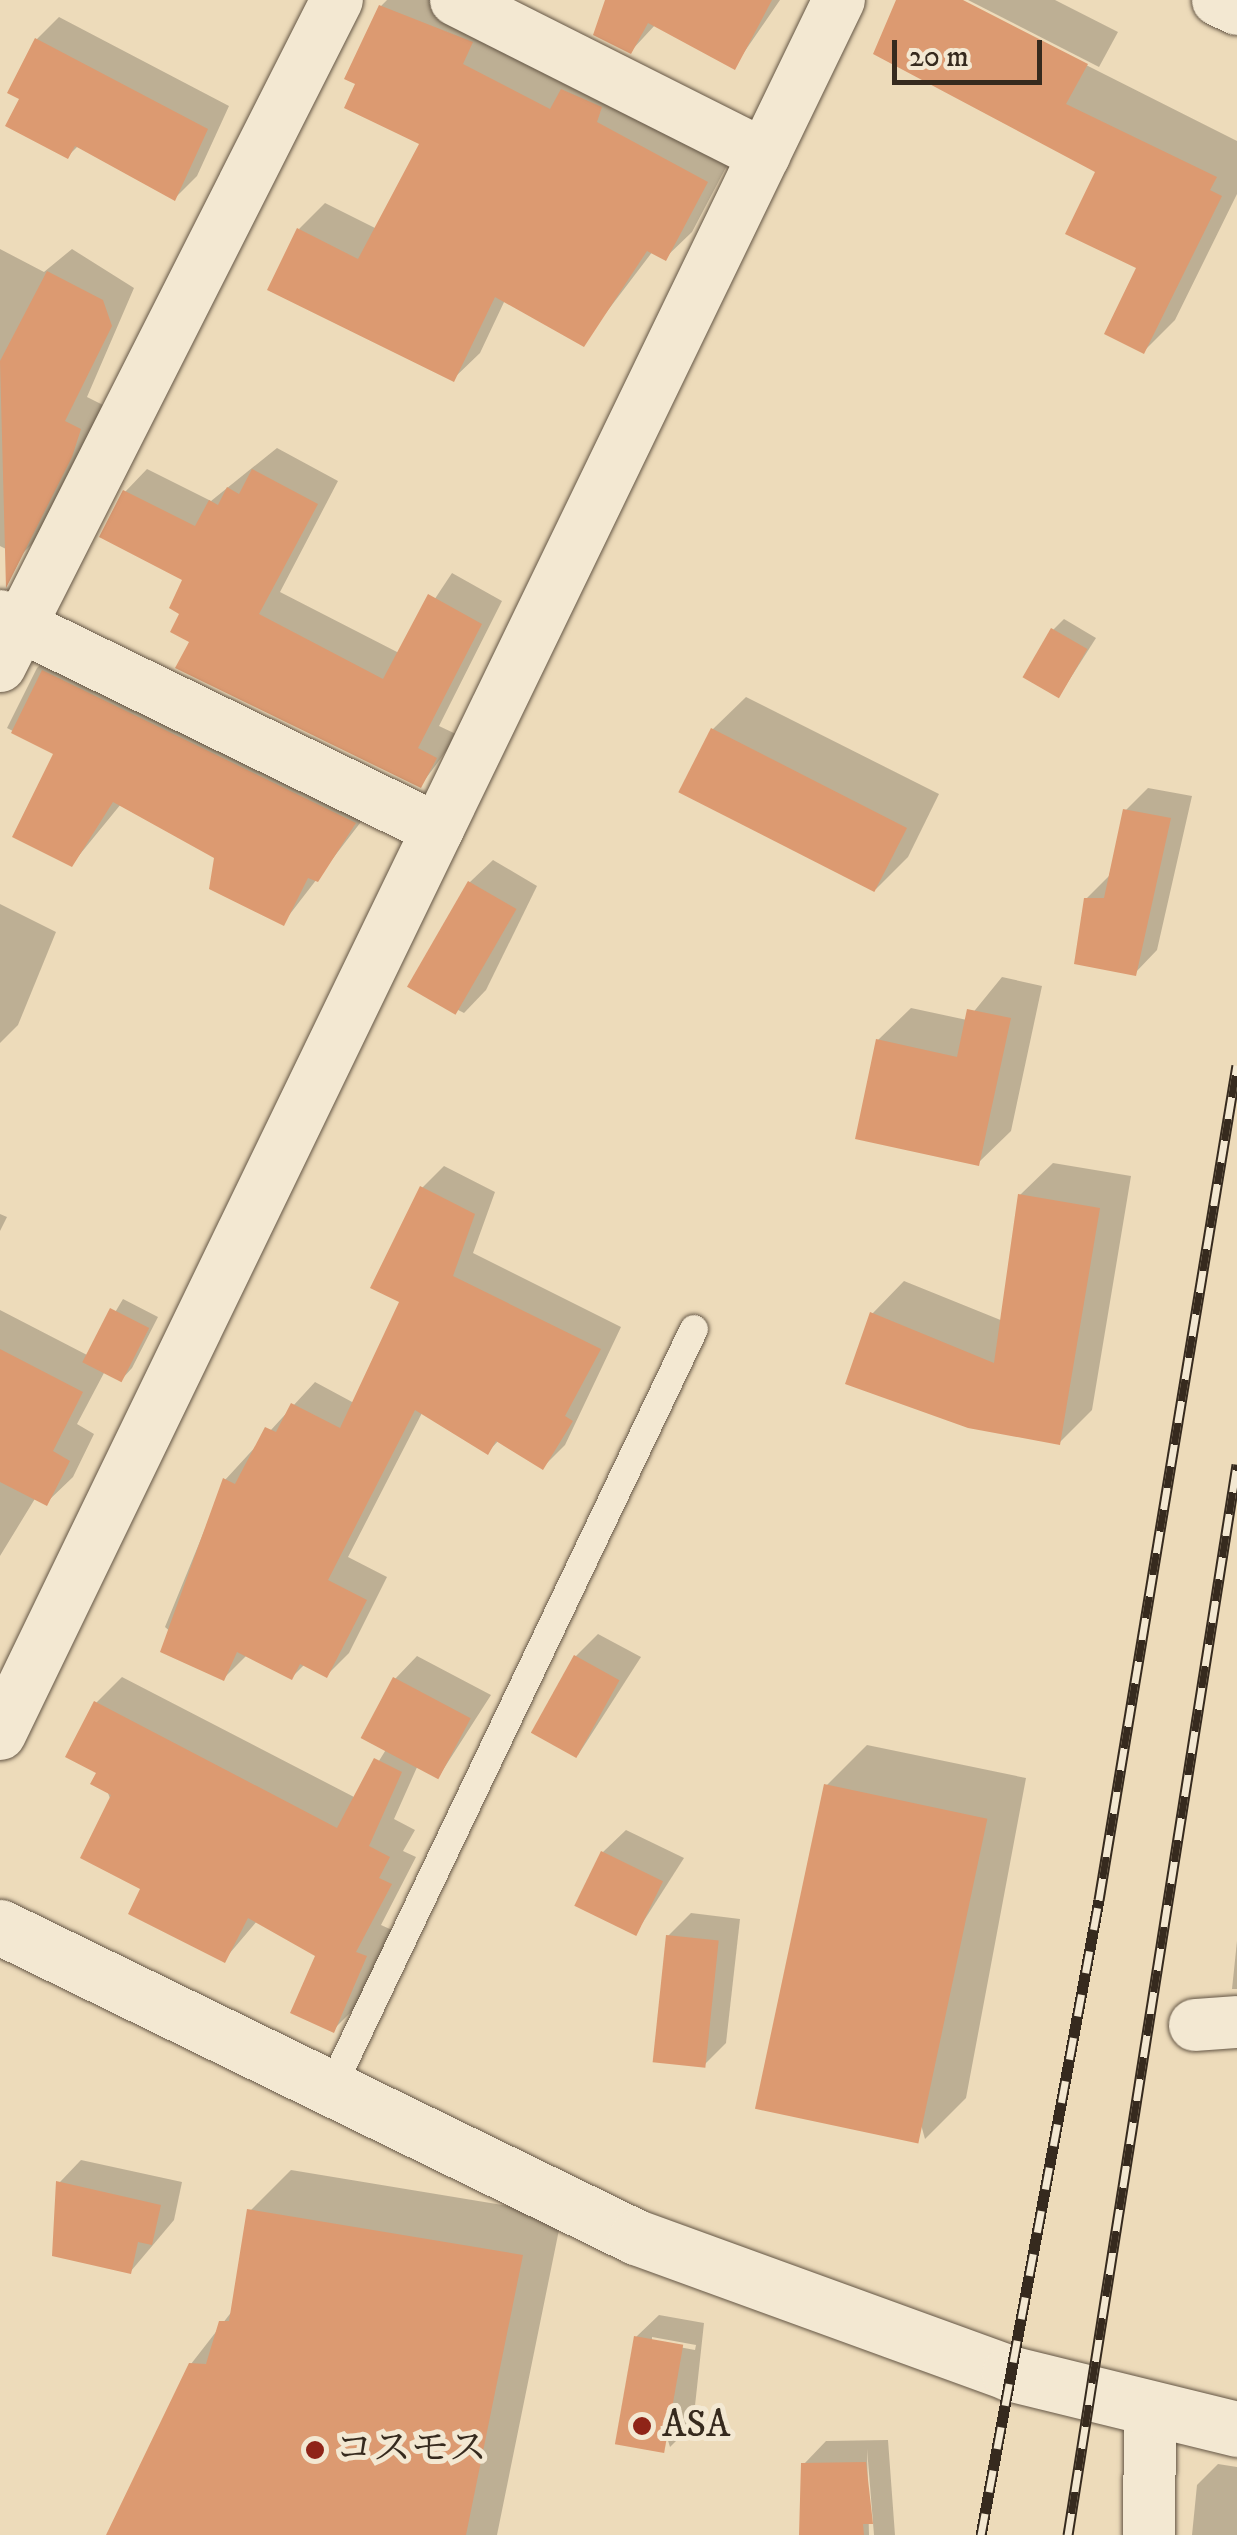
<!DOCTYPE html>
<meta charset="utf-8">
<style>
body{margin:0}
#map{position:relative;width:1237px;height:2535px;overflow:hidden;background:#eddbba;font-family:"IM FELL DW Pica","Noto Serif JP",serif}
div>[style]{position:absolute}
.shadow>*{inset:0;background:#0003}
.building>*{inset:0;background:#dc9a71;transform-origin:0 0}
.roads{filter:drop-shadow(0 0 2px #645645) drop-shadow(0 0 2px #645645)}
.service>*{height:28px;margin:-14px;padding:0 14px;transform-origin:14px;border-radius:14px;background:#f3e8d2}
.minor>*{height:52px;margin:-26px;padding:0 26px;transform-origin:26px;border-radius:26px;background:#f3e8d2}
.tertiary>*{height:55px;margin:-27.5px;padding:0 27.5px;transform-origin:27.5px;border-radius:27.5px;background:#f3e8d2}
.rail>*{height:11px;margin-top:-5.5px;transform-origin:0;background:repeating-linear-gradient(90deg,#f3e8d2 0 22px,#362a1e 0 44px);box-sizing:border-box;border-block:2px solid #362a1e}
.dots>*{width:28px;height:28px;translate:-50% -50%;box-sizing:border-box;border:5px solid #f3e8d2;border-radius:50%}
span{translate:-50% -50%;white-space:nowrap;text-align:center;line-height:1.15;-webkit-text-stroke:10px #f3e8d2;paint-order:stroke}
.poi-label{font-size:38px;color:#362a1e}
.left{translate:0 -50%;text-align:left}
.scale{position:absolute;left:892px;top:40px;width:150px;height:45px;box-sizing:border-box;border:5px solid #362a1e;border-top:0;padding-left:12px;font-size:30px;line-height:35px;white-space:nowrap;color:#362a1e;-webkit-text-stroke:8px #f3e8d2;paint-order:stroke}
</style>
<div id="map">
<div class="shadow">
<div style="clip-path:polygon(387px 0,459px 0,733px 154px,692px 232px,665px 258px,653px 251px,583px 343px,505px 300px,480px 353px,453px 379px,299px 229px,325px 203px,377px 229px,423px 143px,381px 6px)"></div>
<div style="clip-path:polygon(614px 0,780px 0,734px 67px,656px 24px,631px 51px)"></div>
<div style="clip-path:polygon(899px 0,957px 0,1237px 141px,1237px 194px,1175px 320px,1144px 351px,1140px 267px,1098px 171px)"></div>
<div style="clip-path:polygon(968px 0,1055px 0,1118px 32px,1099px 67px)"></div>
<div style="clip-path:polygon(59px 17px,229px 106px,197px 176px,175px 198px,79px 145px,68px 156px,22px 98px,37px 39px)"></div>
<div style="clip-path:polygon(0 249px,44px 272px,72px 249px,134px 288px,87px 397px,103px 405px,44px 532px,20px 556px,0 546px)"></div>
<div style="clip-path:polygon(277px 448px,338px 481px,280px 592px,399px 653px,452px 573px,502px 601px,439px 726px,458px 735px,421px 785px,193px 641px,185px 579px,125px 492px,147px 469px,211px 501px)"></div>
<div style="clip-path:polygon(1064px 619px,1096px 638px,1059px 696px,1053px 630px)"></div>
<div style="clip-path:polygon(68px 638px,384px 792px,283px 923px,217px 857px,121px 804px,72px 864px,56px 753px,7px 728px,37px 668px)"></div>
<div style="clip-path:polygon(746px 697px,939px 794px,908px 857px,876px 889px,682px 791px,713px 729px)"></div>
<div style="clip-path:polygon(1148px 788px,1192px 796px,1157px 950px,1135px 973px,1086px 899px,1109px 876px,1126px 810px)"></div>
<div style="clip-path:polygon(493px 860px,537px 886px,486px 990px,464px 1013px,417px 989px,470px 882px)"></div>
<div style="clip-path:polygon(0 904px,56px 932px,18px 1025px,0 1043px)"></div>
<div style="clip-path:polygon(1002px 977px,1042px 986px,1011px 1131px,978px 1163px,878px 1040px,911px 1008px,967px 1020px)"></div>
<div style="clip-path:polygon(1053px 1163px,1131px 1176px,1092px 1410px,1059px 1443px,872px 1314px,904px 1281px,1003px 1321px,1020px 1195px)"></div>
<div style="clip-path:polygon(444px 1166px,495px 1192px,473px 1253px,621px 1327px,565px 1445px,543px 1467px,499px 1440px,488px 1452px,423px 1411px,348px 1557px,387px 1577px,349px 1653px,327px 1675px,305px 1664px,292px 1677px,247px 1655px,224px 1678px,165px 1627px,225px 1480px,315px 1382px,354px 1403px,403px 1301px,422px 1188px)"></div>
<div style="clip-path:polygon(0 1214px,7px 1217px,0 1231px)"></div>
<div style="clip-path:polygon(123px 1299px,158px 1317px,132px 1368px,122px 1379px,105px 1371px,77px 1424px,94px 1434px,73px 1477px,46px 1503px,36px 1497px,0 1556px,0 1310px,89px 1356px)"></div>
<div style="clip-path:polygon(598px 1634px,641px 1657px,578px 1755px,576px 1656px)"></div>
<div style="clip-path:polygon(417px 1656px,491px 1695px,439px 1776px,418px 1765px,394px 1819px,415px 1830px,403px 1851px,416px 1857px,381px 1925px,392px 1930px,359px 2004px,333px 2030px,318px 1955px,257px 1921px,224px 1960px,144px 1888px,100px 1772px,96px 1703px,122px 1677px,356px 1798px,387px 1748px,395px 1679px)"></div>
<div style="clip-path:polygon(867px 1745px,1026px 1778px,966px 2098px,925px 2139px,827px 1785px)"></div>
<div style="clip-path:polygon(626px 1830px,684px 1858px,636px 1933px,603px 1852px)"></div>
<div style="clip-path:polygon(691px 1913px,740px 1919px,726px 2043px,704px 2065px,668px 1936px)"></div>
<div style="clip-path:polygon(1237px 1941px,1237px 1989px,1232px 1989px)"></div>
<div style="clip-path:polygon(81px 2160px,182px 2182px,174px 2220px,131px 2271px,59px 2183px)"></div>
<div style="clip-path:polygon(291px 2170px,562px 2215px,497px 2535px,109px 2535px,191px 2364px,233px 2310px,250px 2211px)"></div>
<div style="clip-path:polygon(evenodd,659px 2315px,704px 2323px,693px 2424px,670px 2447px,636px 2337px,659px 2315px,652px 2337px,696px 2345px,695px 2350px,652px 2342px,652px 2337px)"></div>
<div style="clip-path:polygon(888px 2440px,895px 2535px,874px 2535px,867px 2449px,869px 2535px,801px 2535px,804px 2464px,826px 2441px)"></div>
<div style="clip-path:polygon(1218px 2464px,1237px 2467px,1237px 2535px,1192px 2535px,1197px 2485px)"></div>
</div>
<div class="building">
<div style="clip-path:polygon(605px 0,772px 0,735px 70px,648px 23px,631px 54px,593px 35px)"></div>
<div style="clip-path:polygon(896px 0,963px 0,1088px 64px,1066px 104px,1217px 177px,1210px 190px,1222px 196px,1144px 354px,1104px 334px,1136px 268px,1065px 234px,1095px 172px,873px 54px)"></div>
<div style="clip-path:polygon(379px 5px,473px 42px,463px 64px,550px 109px,561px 89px,602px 107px,597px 122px,708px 182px,666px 261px,647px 251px,584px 347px,495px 297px,454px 382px,267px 290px,297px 228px,358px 259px,419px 144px,344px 108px,355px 84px,344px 79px)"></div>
<div style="clip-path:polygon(35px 38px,208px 129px,175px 201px,75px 146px,68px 159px,5px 126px,19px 99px,7px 93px)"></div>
<div style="clip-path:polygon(47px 271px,103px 300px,112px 326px,65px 421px,81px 429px,72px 457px,6px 588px,0 361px)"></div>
<div style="clip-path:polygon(252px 469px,318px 504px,259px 614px,383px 679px,428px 594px,482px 624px,418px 748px,437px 758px,421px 788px,175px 668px,189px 642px,170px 632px,179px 614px,169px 608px,182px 580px,99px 537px,123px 490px,195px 526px,209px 500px,218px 505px,227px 487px,239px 494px)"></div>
<div style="left:1051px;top:628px;width:42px;height:57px;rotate:30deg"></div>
<div style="clip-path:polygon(42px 670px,356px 823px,318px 882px,308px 878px,284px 926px,209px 889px,214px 858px,113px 802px,72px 867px,12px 837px,53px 754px,11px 733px)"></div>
<div style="left:711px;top:728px;width:220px;height:72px;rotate:27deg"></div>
<div style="clip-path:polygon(1123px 809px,1171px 818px,1136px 976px,1074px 964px,1084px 898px,1104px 898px)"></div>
<div style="left:468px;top:881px;width:56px;height:122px;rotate:30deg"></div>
<div style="clip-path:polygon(967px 1009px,1011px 1018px,979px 1166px,855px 1139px,876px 1039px,957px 1057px)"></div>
<div style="clip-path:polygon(420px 1186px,475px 1214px,453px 1276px,601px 1349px,565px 1416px,573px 1421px,543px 1470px,496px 1441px,488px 1455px,415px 1410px,328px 1580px,367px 1600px,327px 1678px,300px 1664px,292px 1680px,237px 1652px,224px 1681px,160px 1652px,223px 1478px,235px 1484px,265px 1427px,276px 1432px,291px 1403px,340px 1428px,399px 1302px,370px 1288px)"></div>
<div style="clip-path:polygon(1018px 1194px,1100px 1208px,1060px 1445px,968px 1428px,845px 1384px,870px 1312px,994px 1363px)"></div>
<div style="left:110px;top:1308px;width:44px;height:61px;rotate:27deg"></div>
<div style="clip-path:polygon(0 1349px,83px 1392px,53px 1451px,70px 1461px,47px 1506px,0 1482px)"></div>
<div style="left:574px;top:1655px;width:52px;height:89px;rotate:29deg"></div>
<div style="left:393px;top:1677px;width:88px;height:69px;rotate:28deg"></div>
<div style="clip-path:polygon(94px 1701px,337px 1828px,374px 1758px,402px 1772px,369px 1846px,390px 1857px,379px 1878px,392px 1884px,356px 1952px,367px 1956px,334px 2033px,290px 2013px,315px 1956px,248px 1918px,225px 1963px,128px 1914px,140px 1889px,80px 1858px,111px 1795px,90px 1784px,96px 1773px,65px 1757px)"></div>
<div style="left:824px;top:1784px;width:167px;height:332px;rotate:12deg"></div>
<div style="left:601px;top:1851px;width:69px;height:61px;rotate:26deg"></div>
<div style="left:666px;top:1935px;width:53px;height:128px;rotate:6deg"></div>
<div style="clip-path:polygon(56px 2181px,161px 2205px,152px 2245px,138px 2242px,131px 2274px,52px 2256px)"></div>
<div style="clip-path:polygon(247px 2209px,523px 2255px,466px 2535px,106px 2535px,189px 2363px,206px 2364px,219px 2321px,229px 2321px)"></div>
<div style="left:634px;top:2336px;width:50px;height:110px;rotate:10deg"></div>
<div style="clip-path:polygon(866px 2462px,873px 2524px,863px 2524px,864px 2535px,799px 2535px,801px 2463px)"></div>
</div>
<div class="roads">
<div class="service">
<div style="left:331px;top:2089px;width:842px;rotate:-64.47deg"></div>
</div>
<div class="minor">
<div style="left:456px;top:0;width:345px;rotate:26.7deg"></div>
<div style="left:1218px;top:0;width:21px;rotate:25deg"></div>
<div style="left:0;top:616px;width:487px;rotate:26deg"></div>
<div style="left:0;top:666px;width:746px;rotate:-63.16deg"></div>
<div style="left:0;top:1734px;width:1926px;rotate:-64.18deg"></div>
<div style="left:1195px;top:2025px;width:42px;rotate:-4.1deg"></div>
<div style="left:1149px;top:2535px;width:124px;rotate:-89.5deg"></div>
</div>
<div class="tertiary">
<div style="left:0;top:1927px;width:708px;rotate:25.99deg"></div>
<div style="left:636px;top:2237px;width:397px;rotate:20deg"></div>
<div style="left:1009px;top:2373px;width:235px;rotate:13.8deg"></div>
</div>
</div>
<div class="rail">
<div style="left:981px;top:2535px;width:646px;rotate:-79.47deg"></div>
<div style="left:1099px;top:1900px;width:846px;rotate:-80.62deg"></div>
<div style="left:1068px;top:2535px;width:1084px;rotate:-81.03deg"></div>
</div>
<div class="dots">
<div style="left:642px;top:2426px;background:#8f2418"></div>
<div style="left:315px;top:2450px;background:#8f2418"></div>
</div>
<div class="poi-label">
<span class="left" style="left:662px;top:2426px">ASA</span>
<span class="left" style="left:335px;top:2450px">コスモス</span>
</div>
<div class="scale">20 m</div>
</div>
